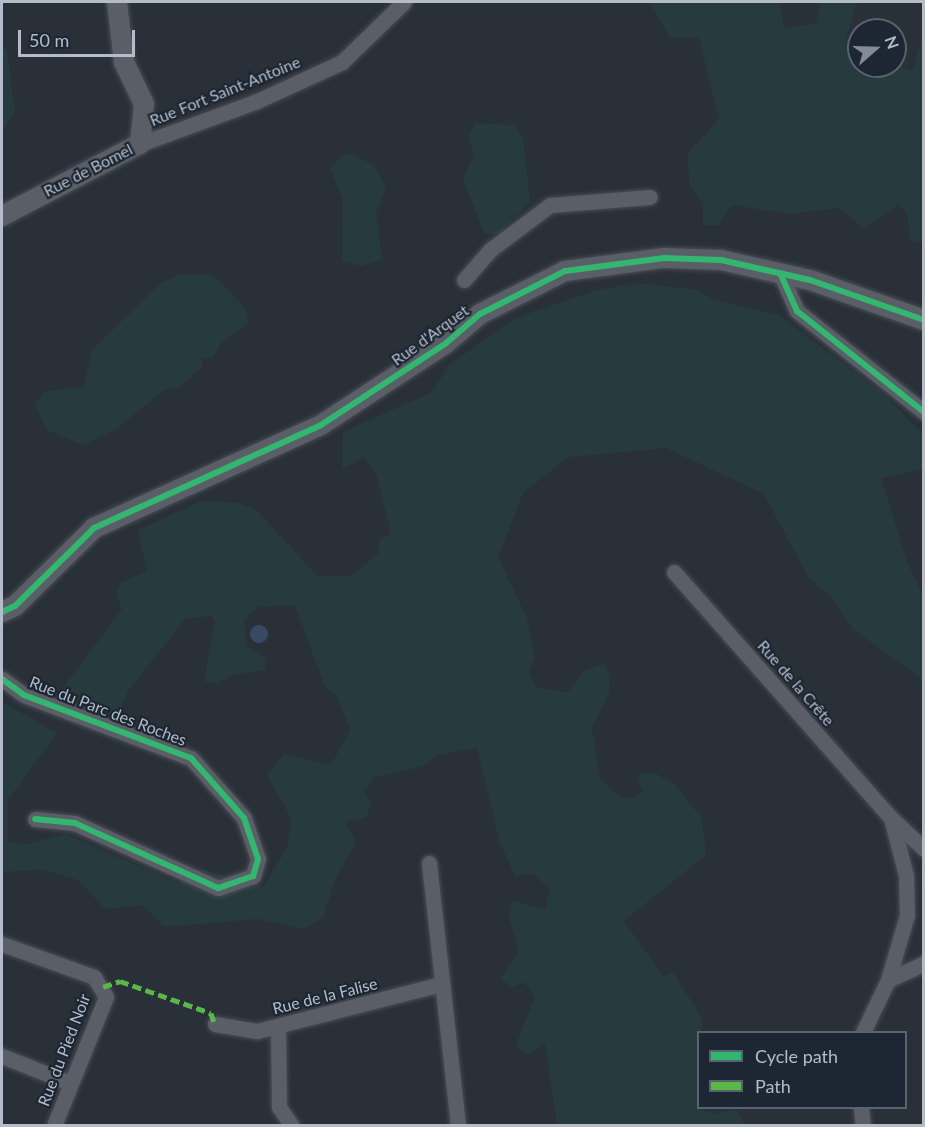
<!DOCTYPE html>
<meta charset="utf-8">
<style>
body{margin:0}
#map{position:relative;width:925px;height:1127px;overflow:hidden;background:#2a3038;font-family:Lato,sans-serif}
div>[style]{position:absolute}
.green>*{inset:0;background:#273a3e}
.water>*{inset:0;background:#384963}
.round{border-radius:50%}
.roads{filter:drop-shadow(0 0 2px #484c53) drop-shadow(0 0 2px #484c53)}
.minor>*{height:15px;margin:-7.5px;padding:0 7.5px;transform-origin:7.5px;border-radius:7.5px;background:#5a5e66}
.tertiary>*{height:20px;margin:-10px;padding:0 10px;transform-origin:10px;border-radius:10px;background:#5a5e66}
.quiet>*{height:4.5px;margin-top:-2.25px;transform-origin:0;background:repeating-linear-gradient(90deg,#58b947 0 9px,transparent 0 13.5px)}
.cycleway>*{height:6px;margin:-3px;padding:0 3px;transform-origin:3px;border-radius:3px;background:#33b770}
span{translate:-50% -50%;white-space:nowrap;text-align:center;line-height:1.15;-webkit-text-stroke:4.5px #1d2633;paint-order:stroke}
.street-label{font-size:16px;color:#b4bcc9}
.frame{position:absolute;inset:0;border:3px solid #b4bcc9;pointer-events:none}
.legend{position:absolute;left:697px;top:1031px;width:210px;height:78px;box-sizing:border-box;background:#1d2633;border:2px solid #59626f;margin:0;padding:8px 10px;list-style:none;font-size:18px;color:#b4bcc9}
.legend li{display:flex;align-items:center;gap:12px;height:30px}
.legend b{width:30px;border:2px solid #59626f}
.north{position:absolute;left:847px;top:18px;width:60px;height:60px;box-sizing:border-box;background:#1d2633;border:2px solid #59626f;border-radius:50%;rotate:70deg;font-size:16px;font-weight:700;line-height:24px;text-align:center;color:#b4bcc9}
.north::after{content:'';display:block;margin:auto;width:21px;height:27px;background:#848b96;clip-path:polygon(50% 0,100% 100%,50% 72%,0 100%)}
.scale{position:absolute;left:18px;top:30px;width:117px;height:27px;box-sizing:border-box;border:3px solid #b4bcc9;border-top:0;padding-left:8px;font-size:18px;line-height:21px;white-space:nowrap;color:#b4bcc9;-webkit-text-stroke:4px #1d2633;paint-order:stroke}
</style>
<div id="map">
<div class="green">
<div style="clip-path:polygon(650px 2px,780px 2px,784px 28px,817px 23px,820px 2px,857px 2px,846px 39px,859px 46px,859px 66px,895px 63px,912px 71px,923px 36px,923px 243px,910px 240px,907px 214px,899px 204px,864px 228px,838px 208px,790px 214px,732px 205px,719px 225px,703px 225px,703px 204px,689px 184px,688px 153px,719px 119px,699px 38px,670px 38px)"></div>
<div style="clip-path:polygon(2px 48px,7px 49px,15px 112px,2px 132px)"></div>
<div style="clip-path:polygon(475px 123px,514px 125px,523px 137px,530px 202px,497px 235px,484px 233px,463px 179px,474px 155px,468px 137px)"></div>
<div style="clip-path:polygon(347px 153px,373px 164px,386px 187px,376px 213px,382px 260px,361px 266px,342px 261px,343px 201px,330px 167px)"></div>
<div style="clip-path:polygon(181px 274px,213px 275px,247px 310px,248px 324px,221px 343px,213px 358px,202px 359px,202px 367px,179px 388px,164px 390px,117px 429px,83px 445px,47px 430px,35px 405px,43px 392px,84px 386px,92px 350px,161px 283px)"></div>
<div style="clip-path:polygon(638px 283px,698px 290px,714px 300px,779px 315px,886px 396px,923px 434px,923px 469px,881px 478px,908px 564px,923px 595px,923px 680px,853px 629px,833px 599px,808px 577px,764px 494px,666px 448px,569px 457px,523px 493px,498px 557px,527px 618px,535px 655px,529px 672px,537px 688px,568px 692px,584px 671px,604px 664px,610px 675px,609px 692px,592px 728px,600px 778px,621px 798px,632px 798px,643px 790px,637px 782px,641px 773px,655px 773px,675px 785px,702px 818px,706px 855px,624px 921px,663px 976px,673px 972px,702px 1018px,698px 1108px,714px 1114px,735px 1109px,745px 1125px,557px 1125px,545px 1044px,527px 1055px,516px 1045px,535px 997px,524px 982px,512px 987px,500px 979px,519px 951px,509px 917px,512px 901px,545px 909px,550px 888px,532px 874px,515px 876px,500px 843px,477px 748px,438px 755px,424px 766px,374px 778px,364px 791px,372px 803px,366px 817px,346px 822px,356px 843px,336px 877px,323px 918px,303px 929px,258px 919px,164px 927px,143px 905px,105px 909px,78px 880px,43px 870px,2px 872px,2px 702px,57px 733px,8px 800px,8px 842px,27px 844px,65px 834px,178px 883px,203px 869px,263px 887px,287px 848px,291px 818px,267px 775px,284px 754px,331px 765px,350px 730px,337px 696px,325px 687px,295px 605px,258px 607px,244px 620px,247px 646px,266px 659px,265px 670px,232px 675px,217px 684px,204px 681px,215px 622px,211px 616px,185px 619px,128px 691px,117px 718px,53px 701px,122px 609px,116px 594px,120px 583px,147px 571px,138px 530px,201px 501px,239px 503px,255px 509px,318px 576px,350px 576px,378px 554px,380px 539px,391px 534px,376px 473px,364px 457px,342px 469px,343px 432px,432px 392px,450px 364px,516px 318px,597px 290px)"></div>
</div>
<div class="water">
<div class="round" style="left:250px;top:625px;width:18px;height:18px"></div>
</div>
<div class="roads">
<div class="minor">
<div style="left:140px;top:144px;width:122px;rotate:-20.1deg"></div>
<div style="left:255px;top:102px;width:96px;rotate:-24.7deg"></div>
<div style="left:342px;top:62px;width:86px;rotate:-44.1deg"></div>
<div style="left:780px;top:273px;width:42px;rotate:65.9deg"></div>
<div style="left:797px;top:311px;width:162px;rotate:38.5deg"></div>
<div style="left:464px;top:280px;width:40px;rotate:-49deg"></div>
<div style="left:490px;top:250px;width:75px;rotate:-36.9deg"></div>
<div style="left:550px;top:205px;width:100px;rotate:-4.6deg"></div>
<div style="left:674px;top:572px;width:328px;rotate:48.6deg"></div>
<div style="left:891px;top:818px;width:59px;rotate:75.3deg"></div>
<div style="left:906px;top:875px;width:40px;rotate:88.6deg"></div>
<div style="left:907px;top:915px;width:68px;rotate:106.3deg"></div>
<div style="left:2px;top:679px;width:27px;rotate:36deg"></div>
<div style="left:24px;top:695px;width:178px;rotate:20.7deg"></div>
<div style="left:191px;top:758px;width:80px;rotate:48.5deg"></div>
<div style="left:244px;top:818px;width:43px;rotate:71.1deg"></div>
<div style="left:258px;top:859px;width:18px;rotate:106deg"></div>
<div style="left:253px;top:876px;width:37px;rotate:161deg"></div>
<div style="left:218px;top:888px;width:157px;rotate:-155.6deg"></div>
<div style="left:75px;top:823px;width:40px;rotate:-174.3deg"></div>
<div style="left:891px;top:818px;width:45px;rotate:43.2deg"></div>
<div style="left:429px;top:863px;width:265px;rotate:83.7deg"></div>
<div style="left:2px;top:944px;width:98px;rotate:19.7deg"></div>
<div style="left:94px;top:977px;width:23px;rotate:59deg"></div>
<div style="left:106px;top:997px;width:139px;rotate:112deg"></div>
<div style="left:215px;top:1024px;width:43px;rotate:9.5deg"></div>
<div style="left:257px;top:1031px;width:191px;rotate:-14.3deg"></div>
<div style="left:278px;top:1026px;width:81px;rotate:89.3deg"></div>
<div style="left:279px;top:1107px;width:23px;rotate:56deg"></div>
<div style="left:863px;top:1032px;width:58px;rotate:-64.3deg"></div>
<div style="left:888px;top:980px;width:40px;rotate:-25deg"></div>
<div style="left:2px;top:1056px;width:73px;rotate:21.7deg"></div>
<div style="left:861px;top:1108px;width:18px;rotate:84deg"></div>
</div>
<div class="tertiary">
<div style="left:2px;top:216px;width:156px;rotate:-27.6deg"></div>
<div style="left:140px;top:144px;width:40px;rotate:-84.3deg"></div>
<div style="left:144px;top:104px;width:47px;rotate:-115.5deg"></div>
<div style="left:124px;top:62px;width:60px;rotate:-96.7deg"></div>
<div style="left:2px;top:612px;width:14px;rotate:-25deg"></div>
<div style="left:15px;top:606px;width:111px;rotate:-44.6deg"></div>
<div style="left:94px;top:528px;width:249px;rotate:-24.4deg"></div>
<div style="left:321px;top:425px;width:148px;rotate:-33.2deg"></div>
<div style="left:445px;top:344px;width:46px;rotate:-40.6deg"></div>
<div style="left:480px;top:314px;width:95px;rotate:-26.8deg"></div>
<div style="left:565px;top:271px;width:100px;rotate:-7.5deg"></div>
<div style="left:664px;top:258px;width:57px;rotate:2deg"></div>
<div style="left:721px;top:260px;width:91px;rotate:12.7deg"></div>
<div style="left:810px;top:280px;width:121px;rotate:19.3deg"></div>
</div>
</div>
<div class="quiet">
<div style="left:103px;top:987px;width:18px;rotate:-19deg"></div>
<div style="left:120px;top:981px;width:96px;rotate:19.4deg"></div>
<div style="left:211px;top:1013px;width:12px;rotate:70deg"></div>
</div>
<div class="cycleway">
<div style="left:780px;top:273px;width:42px;rotate:65.9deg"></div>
<div style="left:797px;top:311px;width:162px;rotate:38.5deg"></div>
<div style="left:2px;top:612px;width:14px;rotate:-25deg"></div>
<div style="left:15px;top:606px;width:111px;rotate:-44.6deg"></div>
<div style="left:94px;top:528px;width:249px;rotate:-24.4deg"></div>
<div style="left:321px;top:425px;width:148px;rotate:-33.2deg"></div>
<div style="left:445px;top:344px;width:46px;rotate:-40.6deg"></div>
<div style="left:480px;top:314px;width:95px;rotate:-26.8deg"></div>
<div style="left:565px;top:271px;width:100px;rotate:-7.5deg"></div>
<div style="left:664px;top:258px;width:57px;rotate:2deg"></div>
<div style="left:721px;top:260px;width:91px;rotate:12.7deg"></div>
<div style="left:810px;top:280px;width:121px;rotate:19.3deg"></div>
<div style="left:2px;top:679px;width:27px;rotate:36deg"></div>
<div style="left:24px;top:695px;width:178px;rotate:20.7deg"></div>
<div style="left:191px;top:758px;width:80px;rotate:48.5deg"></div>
<div style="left:244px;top:818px;width:43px;rotate:71.1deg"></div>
<div style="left:258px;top:859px;width:18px;rotate:106deg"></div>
<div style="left:253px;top:876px;width:37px;rotate:161deg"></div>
<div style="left:218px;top:888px;width:157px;rotate:-155.6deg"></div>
<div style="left:75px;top:823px;width:40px;rotate:-174.3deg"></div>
</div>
<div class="street-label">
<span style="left:225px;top:91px;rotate:-22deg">Rue Fort Saint-Antoine</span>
<span style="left:88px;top:170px;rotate:-27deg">Rue de Bomel</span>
<span style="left:430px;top:335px;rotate:-36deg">Rue d'Arquet</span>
<span style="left:796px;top:683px;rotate:49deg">Rue de la Crête</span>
<span style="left:108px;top:711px;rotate:21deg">Rue du Parc des Roches</span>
<span style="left:325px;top:996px;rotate:-14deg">Rue de la Falise</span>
<span style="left:64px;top:1050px;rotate:-69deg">Rue du Pied Noir</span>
</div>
<div class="frame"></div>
<ul class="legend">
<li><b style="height:8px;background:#33b770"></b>Cycle path</li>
<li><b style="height:8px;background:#58b947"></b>Path</li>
</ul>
<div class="north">N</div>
<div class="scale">50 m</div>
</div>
